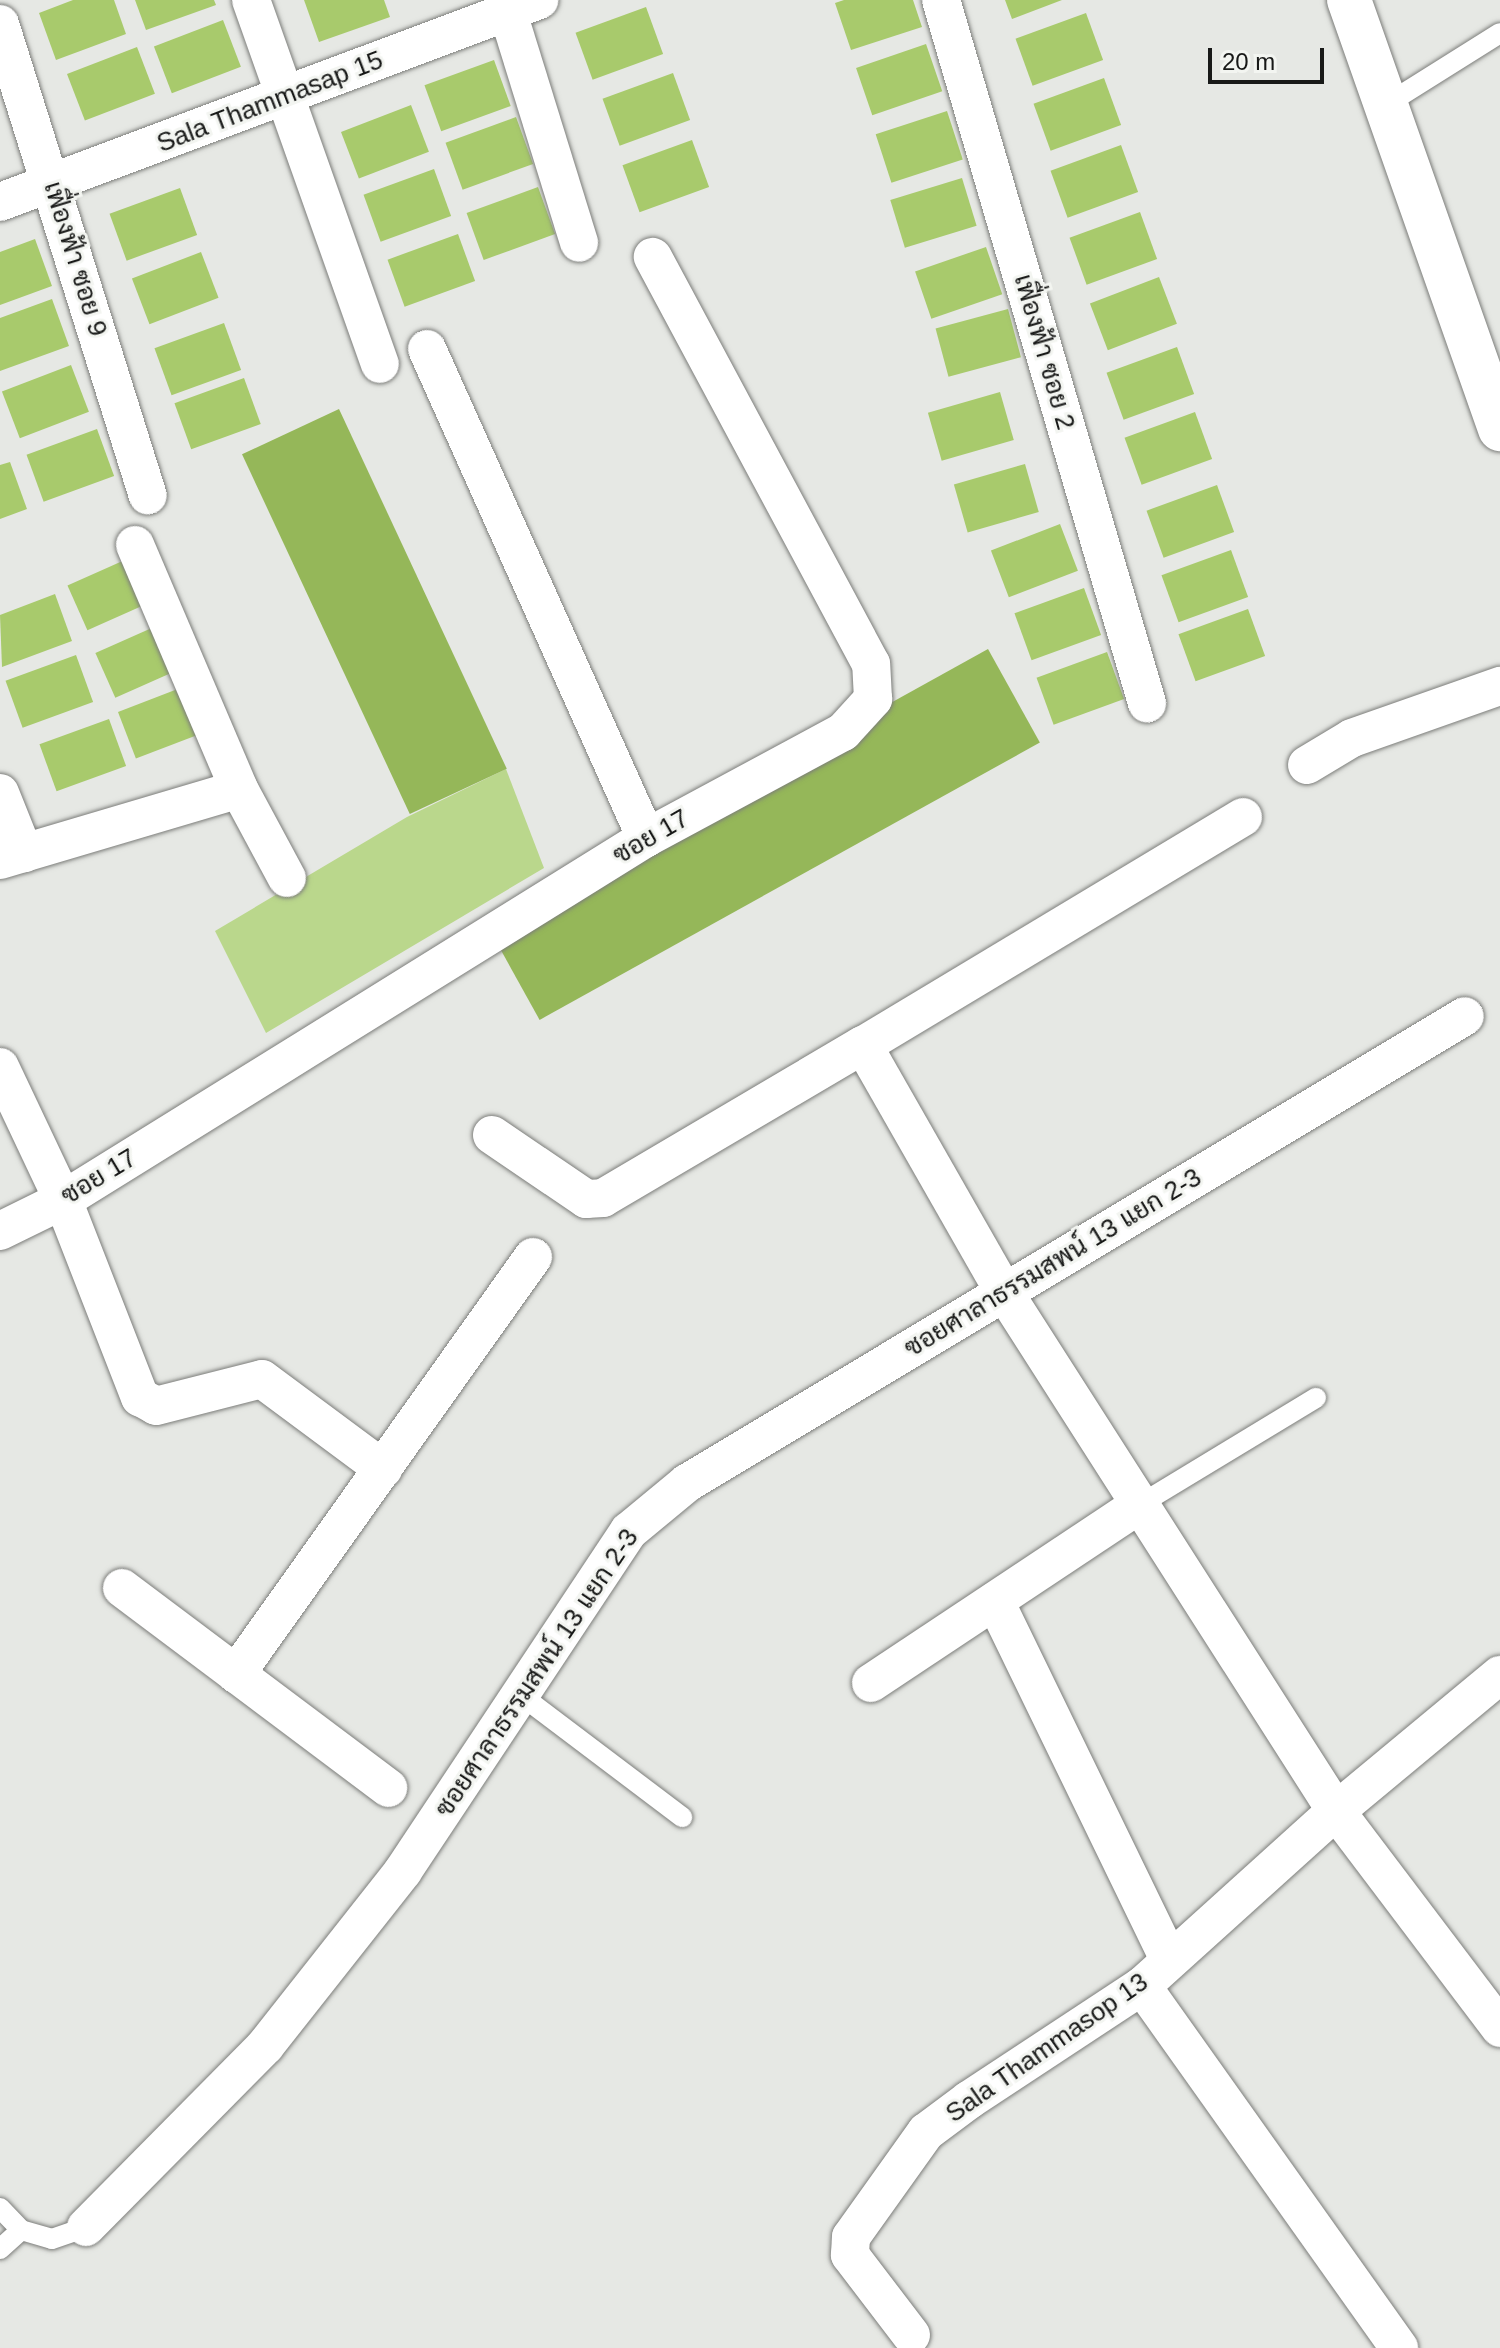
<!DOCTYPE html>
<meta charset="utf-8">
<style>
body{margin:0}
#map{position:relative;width:1500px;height:2348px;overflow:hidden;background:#e6e8e4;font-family:Arial,Sarabun,sans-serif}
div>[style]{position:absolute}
.green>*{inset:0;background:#bad78c}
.forest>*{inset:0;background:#95b759;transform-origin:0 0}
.building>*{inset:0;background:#a8ca6c;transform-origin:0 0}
.roads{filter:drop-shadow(0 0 2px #7c7d7a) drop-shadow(0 0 2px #7c7d7a)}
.service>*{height:20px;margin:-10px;padding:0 10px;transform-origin:10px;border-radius:10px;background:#fff}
.minor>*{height:38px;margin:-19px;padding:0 19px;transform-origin:19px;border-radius:19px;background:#fff}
.tertiary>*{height:44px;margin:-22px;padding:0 22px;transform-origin:22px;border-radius:22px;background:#fff}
span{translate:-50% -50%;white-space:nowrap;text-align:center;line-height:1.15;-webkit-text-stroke:6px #f3f5f1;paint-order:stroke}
.street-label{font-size:26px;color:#181918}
.scale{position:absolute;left:1208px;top:48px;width:116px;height:36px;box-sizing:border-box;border:4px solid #181918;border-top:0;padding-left:10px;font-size:24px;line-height:28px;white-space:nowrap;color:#181918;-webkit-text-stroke:6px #f3f5f1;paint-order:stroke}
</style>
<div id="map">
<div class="green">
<div style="clip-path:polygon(506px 769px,544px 868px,266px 1033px,215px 931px,407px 817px)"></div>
</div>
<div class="forest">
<div style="left:339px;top:409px;width:397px;height:107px;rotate:65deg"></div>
<div style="left:988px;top:649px;width:107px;height:572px;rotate:61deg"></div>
</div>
<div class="building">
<div style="clip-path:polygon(73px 0,114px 0,126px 34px,56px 60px,39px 13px)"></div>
<div style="clip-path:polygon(135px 0,214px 0,216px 5px,146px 30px)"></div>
<div style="clip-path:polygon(304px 0,384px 0,390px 17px,319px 42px)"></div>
<div style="clip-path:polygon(844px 0,913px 0,922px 27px,851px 50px,835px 3px)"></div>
<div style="clip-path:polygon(1005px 0,1062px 0,1012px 19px)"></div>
<div style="left:646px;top:7px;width:50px;height:75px;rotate:70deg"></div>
<div style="left:1086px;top:13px;width:50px;height:75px;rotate:70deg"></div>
<div style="left:223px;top:20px;width:50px;height:74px;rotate:69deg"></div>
<div style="left:926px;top:44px;width:50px;height:74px;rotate:71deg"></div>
<div style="left:137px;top:47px;width:50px;height:75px;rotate:69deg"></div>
<div style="left:494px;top:60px;width:49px;height:74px;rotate:70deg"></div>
<div style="left:673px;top:73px;width:50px;height:75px;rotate:70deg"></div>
<div style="left:1104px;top:78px;width:50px;height:75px;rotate:70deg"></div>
<div style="left:411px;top:105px;width:50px;height:75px;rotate:69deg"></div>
<div style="left:947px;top:111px;width:51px;height:75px;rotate:72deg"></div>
<div style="left:516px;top:117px;width:50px;height:75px;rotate:70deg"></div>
<div style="left:692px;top:140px;width:50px;height:74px;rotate:70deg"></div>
<div style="left:1121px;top:145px;width:50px;height:75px;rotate:70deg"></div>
<div style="left:434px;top:169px;width:50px;height:75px;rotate:70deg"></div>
<div style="left:962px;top:178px;width:50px;height:75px;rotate:73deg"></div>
<div style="left:538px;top:187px;width:50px;height:76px;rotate:70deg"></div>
<div style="left:180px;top:188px;width:50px;height:75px;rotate:70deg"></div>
<div style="left:1140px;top:212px;width:50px;height:75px;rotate:70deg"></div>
<div style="left:458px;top:234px;width:50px;height:75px;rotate:70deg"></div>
<div style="clip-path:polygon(35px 239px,52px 286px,0 305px,0 252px)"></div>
<div style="left:986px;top:247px;width:50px;height:75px;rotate:71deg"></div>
<div style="left:201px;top:252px;width:49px;height:74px;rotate:69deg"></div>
<div style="left:1159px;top:277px;width:50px;height:74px;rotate:69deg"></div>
<div style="clip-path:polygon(52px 299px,69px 346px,0 371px,0 318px)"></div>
<div style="left:1008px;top:309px;width:50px;height:75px;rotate:75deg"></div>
<div style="left:224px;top:323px;width:50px;height:74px;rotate:70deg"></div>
<div style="left:1177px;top:347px;width:50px;height:75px;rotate:70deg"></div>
<div style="left:71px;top:365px;width:50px;height:74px;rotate:69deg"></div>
<div style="left:244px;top:378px;width:49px;height:74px;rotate:70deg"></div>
<div style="left:1000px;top:392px;width:50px;height:75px;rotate:74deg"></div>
<div style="left:1195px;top:412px;width:50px;height:75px;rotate:70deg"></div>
<div style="left:97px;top:429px;width:50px;height:75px;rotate:70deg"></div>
<div style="clip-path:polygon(10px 462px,27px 509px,0 519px,0 465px)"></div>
<div style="left:1025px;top:464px;width:50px;height:74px;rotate:74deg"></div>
<div style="left:1217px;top:485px;width:50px;height:75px;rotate:70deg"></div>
<div style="left:1060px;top:524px;width:50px;height:74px;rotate:69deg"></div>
<div style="left:1231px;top:550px;width:50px;height:74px;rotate:70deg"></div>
<div style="left:136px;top:555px;width:49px;height:75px;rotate:66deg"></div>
<div style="left:1084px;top:588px;width:50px;height:74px;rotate:70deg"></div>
<div style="clip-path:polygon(55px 594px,72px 641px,2px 667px,0 615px)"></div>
<div style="left:1248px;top:609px;width:50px;height:74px;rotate:70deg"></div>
<div style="left:163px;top:623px;width:49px;height:74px;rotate:66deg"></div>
<div style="left:1107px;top:652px;width:50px;height:75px;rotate:70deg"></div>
<div style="left:76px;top:655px;width:50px;height:75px;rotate:70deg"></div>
<div style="left:188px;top:685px;width:50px;height:75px;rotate:69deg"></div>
<div style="left:109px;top:719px;width:50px;height:74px;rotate:70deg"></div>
</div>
<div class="roads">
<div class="service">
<div style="left:1387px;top:104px;width:133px;rotate:-32.1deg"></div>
<div style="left:1139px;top:1505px;width:207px;rotate:-31.2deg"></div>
<div style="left:522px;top:1696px;width:201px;rotate:37.1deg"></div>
<div style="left:0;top:2208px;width:30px;rotate:46deg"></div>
<div style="left:21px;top:2230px;width:32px;rotate:16deg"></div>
<div style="left:52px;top:2239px;width:36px;rotate:-19deg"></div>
<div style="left:0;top:2249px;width:28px;rotate:-42deg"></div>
</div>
<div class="minor">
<div style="left:251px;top:0;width:386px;rotate:70.5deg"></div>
<div style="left:504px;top:0;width:254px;rotate:72.8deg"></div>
<div style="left:941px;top:0;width:733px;rotate:73.67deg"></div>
<div style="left:0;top:24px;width:494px;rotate:72.6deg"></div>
<div style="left:0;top:202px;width:576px;rotate:-20.54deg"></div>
<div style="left:427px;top:349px;width:536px;rotate:65.87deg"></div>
<div style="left:135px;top:545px;width:265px;rotate:66.9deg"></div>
<div style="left:239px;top:789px;width:101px;rotate:61.7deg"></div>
<div style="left:1307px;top:765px;width:52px;rotate:-31deg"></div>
<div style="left:1352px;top:738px;width:157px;rotate:-19.4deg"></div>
<div style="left:0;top:793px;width:65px;rotate:68.2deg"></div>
<div style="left:1243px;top:817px;width:443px;rotate:149deg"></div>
<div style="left:863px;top:1045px;width:284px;rotate:60.3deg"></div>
<div style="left:1004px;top:1292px;width:616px;rotate:57.39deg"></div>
<div style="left:1336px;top:1811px;width:272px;rotate:52.9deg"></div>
<div style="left:0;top:860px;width:249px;rotate:-16.5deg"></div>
<div style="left:0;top:1067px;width:147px;rotate:64.7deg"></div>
<div style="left:63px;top:1200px;width:212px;rotate:68.7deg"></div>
<div style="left:140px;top:1397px;width:18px;rotate:29deg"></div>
<div style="left:156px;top:1406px;width:109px;rotate:-14.3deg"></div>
<div style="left:262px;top:1379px;width:151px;rotate:36.6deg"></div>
<div style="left:492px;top:1135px;width:114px;rotate:34.2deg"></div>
<div style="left:586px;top:1199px;width:17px;rotate:-3deg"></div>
<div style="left:603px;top:1198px;width:302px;rotate:-30.5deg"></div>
<div style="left:0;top:1231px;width:70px;rotate:-26.2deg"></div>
<div style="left:63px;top:1200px;width:686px;rotate:-31.84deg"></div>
<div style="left:646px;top:838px;width:224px;rotate:-28.3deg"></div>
<div style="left:843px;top:732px;width:45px;rotate:-47.7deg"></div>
<div style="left:873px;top:699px;width:35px;rotate:-93deg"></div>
<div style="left:871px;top:664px;width:462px;rotate:-118.2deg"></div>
<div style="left:122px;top:1588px;width:333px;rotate:36.9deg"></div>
<div style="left:995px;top:1601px;width:399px;rotate:64.1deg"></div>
<div style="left:236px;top:1674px;width:512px;rotate:-54.54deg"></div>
<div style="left:871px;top:1683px;width:322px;rotate:-33.6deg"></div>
<div style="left:1142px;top:1986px;width:444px;rotate:54.6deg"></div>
<div style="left:86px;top:2227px;width:255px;rotate:-45.3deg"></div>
<div style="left:265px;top:2046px;width:223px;rotate:-51.7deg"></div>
<div style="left:403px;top:1871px;width:408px;rotate:-56.4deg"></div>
<div style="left:629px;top:1531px;width:75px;rotate:-39.6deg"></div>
<div style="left:687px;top:1483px;width:907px;rotate:-30.97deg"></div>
<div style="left:911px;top:2335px;width:101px;rotate:-127.3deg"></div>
<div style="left:850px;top:2255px;width:18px;rotate:-87deg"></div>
<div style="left:851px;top:2237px;width:129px;rotate:-54.5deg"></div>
<div style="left:926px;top:2132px;width:54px;rotate:-36.7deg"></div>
<div style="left:969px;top:2100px;width:207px;rotate:-33.4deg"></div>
<div style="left:1142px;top:1986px;width:261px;rotate:-42.1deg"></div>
<div style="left:1336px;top:1811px;width:213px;rotate:-39.7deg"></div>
</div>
<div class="tertiary">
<div style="left:1349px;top:0;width:455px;rotate:70.6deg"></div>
</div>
</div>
<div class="street-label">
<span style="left:270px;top:102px;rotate:-21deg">Sala Thammasap 15</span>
<span style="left:75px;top:259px;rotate:73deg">เฟื่องฟ้า ซอย 9</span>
<span style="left:1044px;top:352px;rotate:74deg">เฟื่องฟ้า ซอย 2</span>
<span style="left:651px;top:837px;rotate:-30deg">ซอย 17</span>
<span style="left:99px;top:1177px;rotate:-31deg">ซอย 17</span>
<span style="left:1053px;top:1263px;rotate:-31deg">ซอยศาลาธรรมสพน์ 13 แยก 2-3</span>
<span style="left:537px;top:1673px;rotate:-56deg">ซอยศาลาธรรมสพน์ 13 แยก 2-3</span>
<span style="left:1047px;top:2048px;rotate:-35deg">Sala Thammasop 13</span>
</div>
<div class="scale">20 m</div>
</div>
